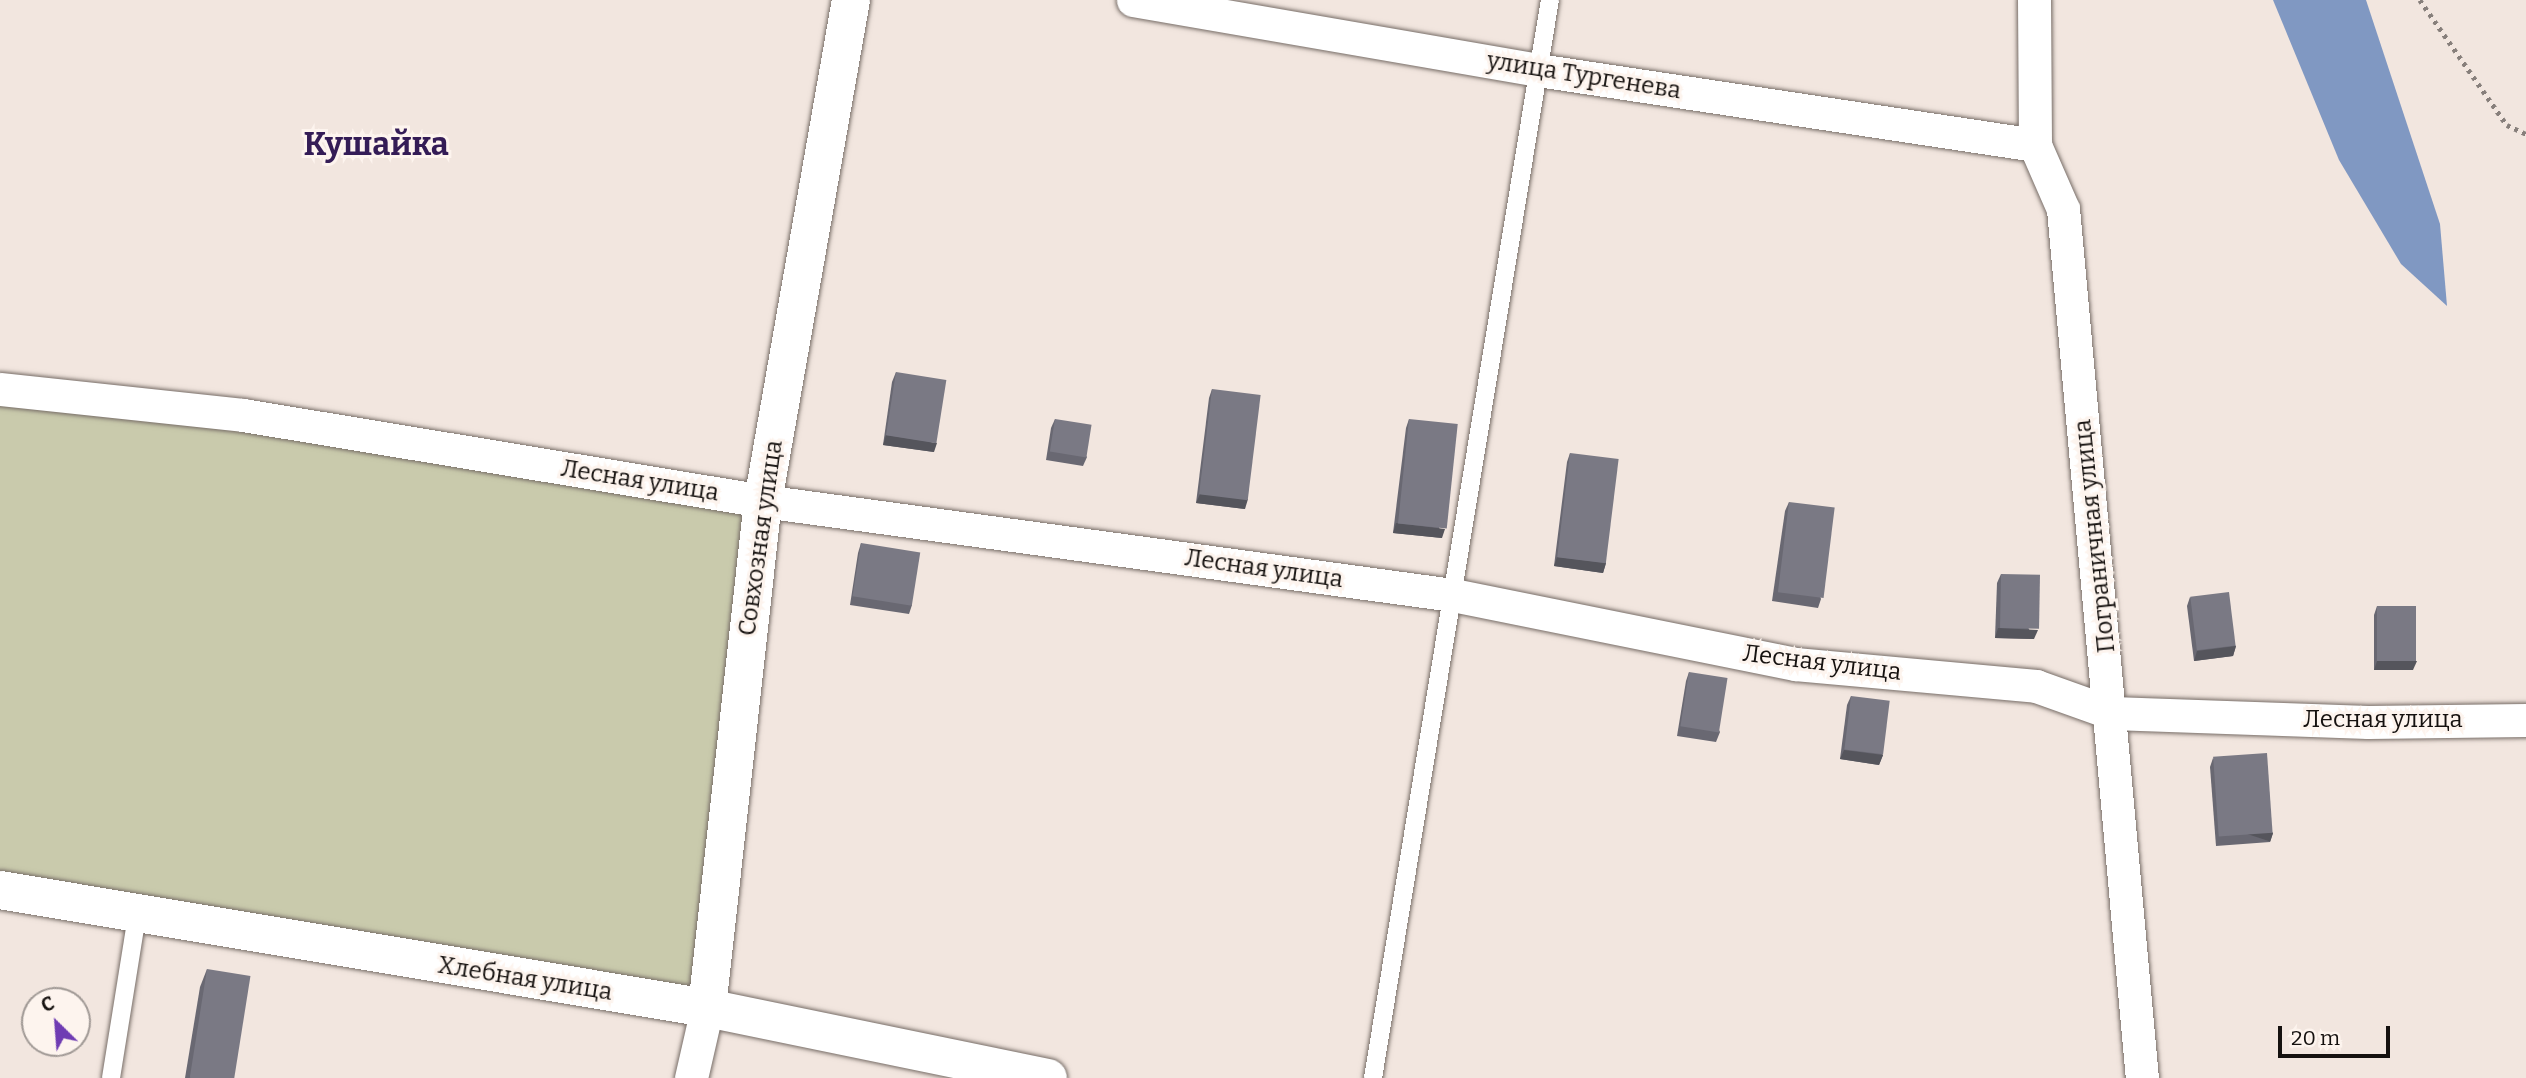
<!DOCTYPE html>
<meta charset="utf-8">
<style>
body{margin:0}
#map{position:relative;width:2526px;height:1078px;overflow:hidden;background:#f2e6df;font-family:Bitter,serif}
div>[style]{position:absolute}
.green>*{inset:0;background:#c9caac}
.water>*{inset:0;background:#8098c2}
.path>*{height:4.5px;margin-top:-2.25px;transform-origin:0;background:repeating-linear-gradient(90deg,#877f7b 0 3.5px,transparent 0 8.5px)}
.roads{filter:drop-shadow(0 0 2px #776d67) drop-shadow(0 0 2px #776d67)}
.lane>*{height:18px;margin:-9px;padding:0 9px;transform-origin:9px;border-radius:9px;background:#fff}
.street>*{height:33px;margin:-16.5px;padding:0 16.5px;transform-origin:16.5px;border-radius:16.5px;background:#fff}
.secondary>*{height:38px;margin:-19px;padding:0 19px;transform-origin:19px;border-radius:19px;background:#fff}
.wall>*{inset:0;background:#696872}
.shaded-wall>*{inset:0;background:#55555c;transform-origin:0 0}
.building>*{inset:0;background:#7a7984;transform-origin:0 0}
span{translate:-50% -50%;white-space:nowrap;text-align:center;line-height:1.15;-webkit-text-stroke:6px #fdf4ee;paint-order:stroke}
.street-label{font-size:24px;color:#15110f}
.district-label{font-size:32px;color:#341c56;font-weight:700}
.north{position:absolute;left:21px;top:987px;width:70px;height:70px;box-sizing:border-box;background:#fdf4ee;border:2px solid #a09995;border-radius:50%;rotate:335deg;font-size:19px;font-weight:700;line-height:28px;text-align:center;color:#15110f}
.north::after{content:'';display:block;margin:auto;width:24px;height:32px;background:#6f3cb3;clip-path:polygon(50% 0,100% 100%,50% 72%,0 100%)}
.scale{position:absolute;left:2278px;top:1026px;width:112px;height:32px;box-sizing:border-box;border:4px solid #15110f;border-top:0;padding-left:9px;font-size:21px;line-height:24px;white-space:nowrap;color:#15110f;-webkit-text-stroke:5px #fdf4ee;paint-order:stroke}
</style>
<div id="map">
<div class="green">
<div style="clip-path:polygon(0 389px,763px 501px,707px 1008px,0 890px)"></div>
</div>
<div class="water">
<div style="clip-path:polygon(2273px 0,2366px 0,2440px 224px,2447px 306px,2401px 264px,2339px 160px)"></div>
</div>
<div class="path">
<div style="left:2420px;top:0;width:152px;rotate:55.2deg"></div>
<div style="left:2507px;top:125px;width:21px;rotate:25deg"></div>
</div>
<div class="roads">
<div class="lane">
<div style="left:111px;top:1078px;width:164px;rotate:-80.9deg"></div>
<div style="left:1373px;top:1078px;width:1092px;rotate:-80.68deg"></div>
</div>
<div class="street">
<div style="left:1133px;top:0;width:411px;rotate:9.8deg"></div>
<div style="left:1538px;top:70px;width:503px;rotate:8.58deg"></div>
<div style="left:2034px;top:0;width:145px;rotate:89.6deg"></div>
<div style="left:2035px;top:145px;width:70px;rotate:66.4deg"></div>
<div style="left:2063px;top:209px;width:873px;rotate:84.81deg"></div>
<div style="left:0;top:389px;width:244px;rotate:6.1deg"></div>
<div style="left:243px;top:415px;width:527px;rotate:9.39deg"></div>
<div style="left:763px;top:501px;width:696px;rotate:7.76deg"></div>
<div style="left:1453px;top:595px;width:349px;rotate:11.4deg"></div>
<div style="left:1795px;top:664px;width:242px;rotate:5.2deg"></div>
<div style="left:2036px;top:686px;width:81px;rotate:19.6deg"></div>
<div style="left:2112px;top:713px;width:256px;rotate:2deg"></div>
<div style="left:2368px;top:722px;width:158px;rotate:-0.7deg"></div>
<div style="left:691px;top:1078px;width:72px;rotate:-77.1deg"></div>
</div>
<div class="secondary">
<div style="left:0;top:890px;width:717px;rotate:9.48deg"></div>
<div style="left:707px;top:1008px;width:348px;rotate:11.6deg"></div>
<div style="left:707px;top:1008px;width:510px;rotate:-83.7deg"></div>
<div style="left:763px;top:501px;width:509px;rotate:-80.04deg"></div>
</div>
</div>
<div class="wall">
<div style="clip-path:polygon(896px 372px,934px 452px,883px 445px,892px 382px)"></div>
<div style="clip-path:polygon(1212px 389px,1245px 509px,1196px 503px,1209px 398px)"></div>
<div style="clip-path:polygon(1055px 419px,1087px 457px,1083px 466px,1046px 460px,1051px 428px)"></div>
<div style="clip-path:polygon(1409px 419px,1442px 538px,1393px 533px,1406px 428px)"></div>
<div style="clip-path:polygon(1570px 453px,1606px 563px,1603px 573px,1554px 566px,1567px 462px)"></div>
<div style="clip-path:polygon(1789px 502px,1821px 599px,1818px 608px,1772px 601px,1785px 511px)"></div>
<div style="clip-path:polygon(861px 543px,912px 605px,909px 614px,850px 605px,858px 553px)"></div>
<div style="clip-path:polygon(2001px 574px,2034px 639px,1995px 638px,1997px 583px)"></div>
<div style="clip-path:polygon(2190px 597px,2236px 646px,2233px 656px,2194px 661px,2187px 606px)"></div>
<div style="clip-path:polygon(2377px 606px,2413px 670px,2374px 670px,2374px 615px)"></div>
<div style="clip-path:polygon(1689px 672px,1720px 732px,1716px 742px,1677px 736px,1686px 681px)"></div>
<div style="clip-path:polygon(1851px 696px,1883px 755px,1879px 765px,1840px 759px,1847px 705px)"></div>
<div style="clip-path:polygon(2213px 758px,2273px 833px,2270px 842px,2216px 846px,2210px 767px)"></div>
<div style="clip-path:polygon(207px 969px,234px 1078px,185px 1078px,200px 987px)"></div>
</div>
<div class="shaded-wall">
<div style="clip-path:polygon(886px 435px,937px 443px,934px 452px,883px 445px)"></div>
<div style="clip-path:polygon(1200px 494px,1248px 499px,1245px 509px,1196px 503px)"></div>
<div style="clip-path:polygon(1396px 523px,1445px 529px,1442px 538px,1393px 533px)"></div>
<div style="clip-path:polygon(1557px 557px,1606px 563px,1603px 573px,1554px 566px)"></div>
<div style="clip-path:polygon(1998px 628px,2038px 630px,2034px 639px,1995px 638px)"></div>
<div style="clip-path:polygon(2236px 646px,2233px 656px,2194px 661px,2197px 651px)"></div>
<div style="clip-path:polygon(2377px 661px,2417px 661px,2413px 670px,2374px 670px)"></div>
<div style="clip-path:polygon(1844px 750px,1883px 755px,1879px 765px,1840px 759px)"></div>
<div style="left:2273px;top:833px;width:9px;height:54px;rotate:108deg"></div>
</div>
<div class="building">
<div style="left:896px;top:372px;width:51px;height:64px;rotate:9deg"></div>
<div style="left:1212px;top:389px;width:49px;height:106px;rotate:7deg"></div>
<div style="left:1055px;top:419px;width:37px;height:33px;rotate:9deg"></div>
<div style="left:1409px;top:419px;width:49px;height:105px;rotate:6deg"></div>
<div style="left:1570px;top:453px;width:49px;height:105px;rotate:7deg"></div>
<div style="left:1789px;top:502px;width:46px;height:91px;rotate:7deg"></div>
<div style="left:861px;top:543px;width:60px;height:54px;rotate:9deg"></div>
<div style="left:2001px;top:574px;width:39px;height:54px;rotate:1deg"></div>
<div style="left:2229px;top:592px;width:54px;height:39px;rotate:83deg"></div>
<div style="left:2377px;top:606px;width:39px;height:55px"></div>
<div style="left:1689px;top:672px;width:39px;height:55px;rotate:9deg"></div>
<div style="left:1851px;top:696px;width:39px;height:54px;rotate:7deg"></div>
<div style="left:2267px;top:753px;width:80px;height:54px;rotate:86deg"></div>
<div style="left:207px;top:969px;width:44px;height:110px;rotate:9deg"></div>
</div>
<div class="street-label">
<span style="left:1584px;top:76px;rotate:9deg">улица Тургенева</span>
<span style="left:640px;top:481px;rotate:9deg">Лесная улица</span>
<span style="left:2095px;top:536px;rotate:-96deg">Пограничная улица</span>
<span style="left:761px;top:538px;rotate:-82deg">Совхозная улица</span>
<span style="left:1264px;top:569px;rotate:8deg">Лесная улица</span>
<span style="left:1822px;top:663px;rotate:7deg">Лесная улица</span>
<span style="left:2383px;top:720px">Лесная улица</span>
<span style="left:525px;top:979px;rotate:9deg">Хлебная улица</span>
</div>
<div class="district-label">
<span style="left:376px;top:144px">Кушайка</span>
</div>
<div class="north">С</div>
<div class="scale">20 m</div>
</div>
